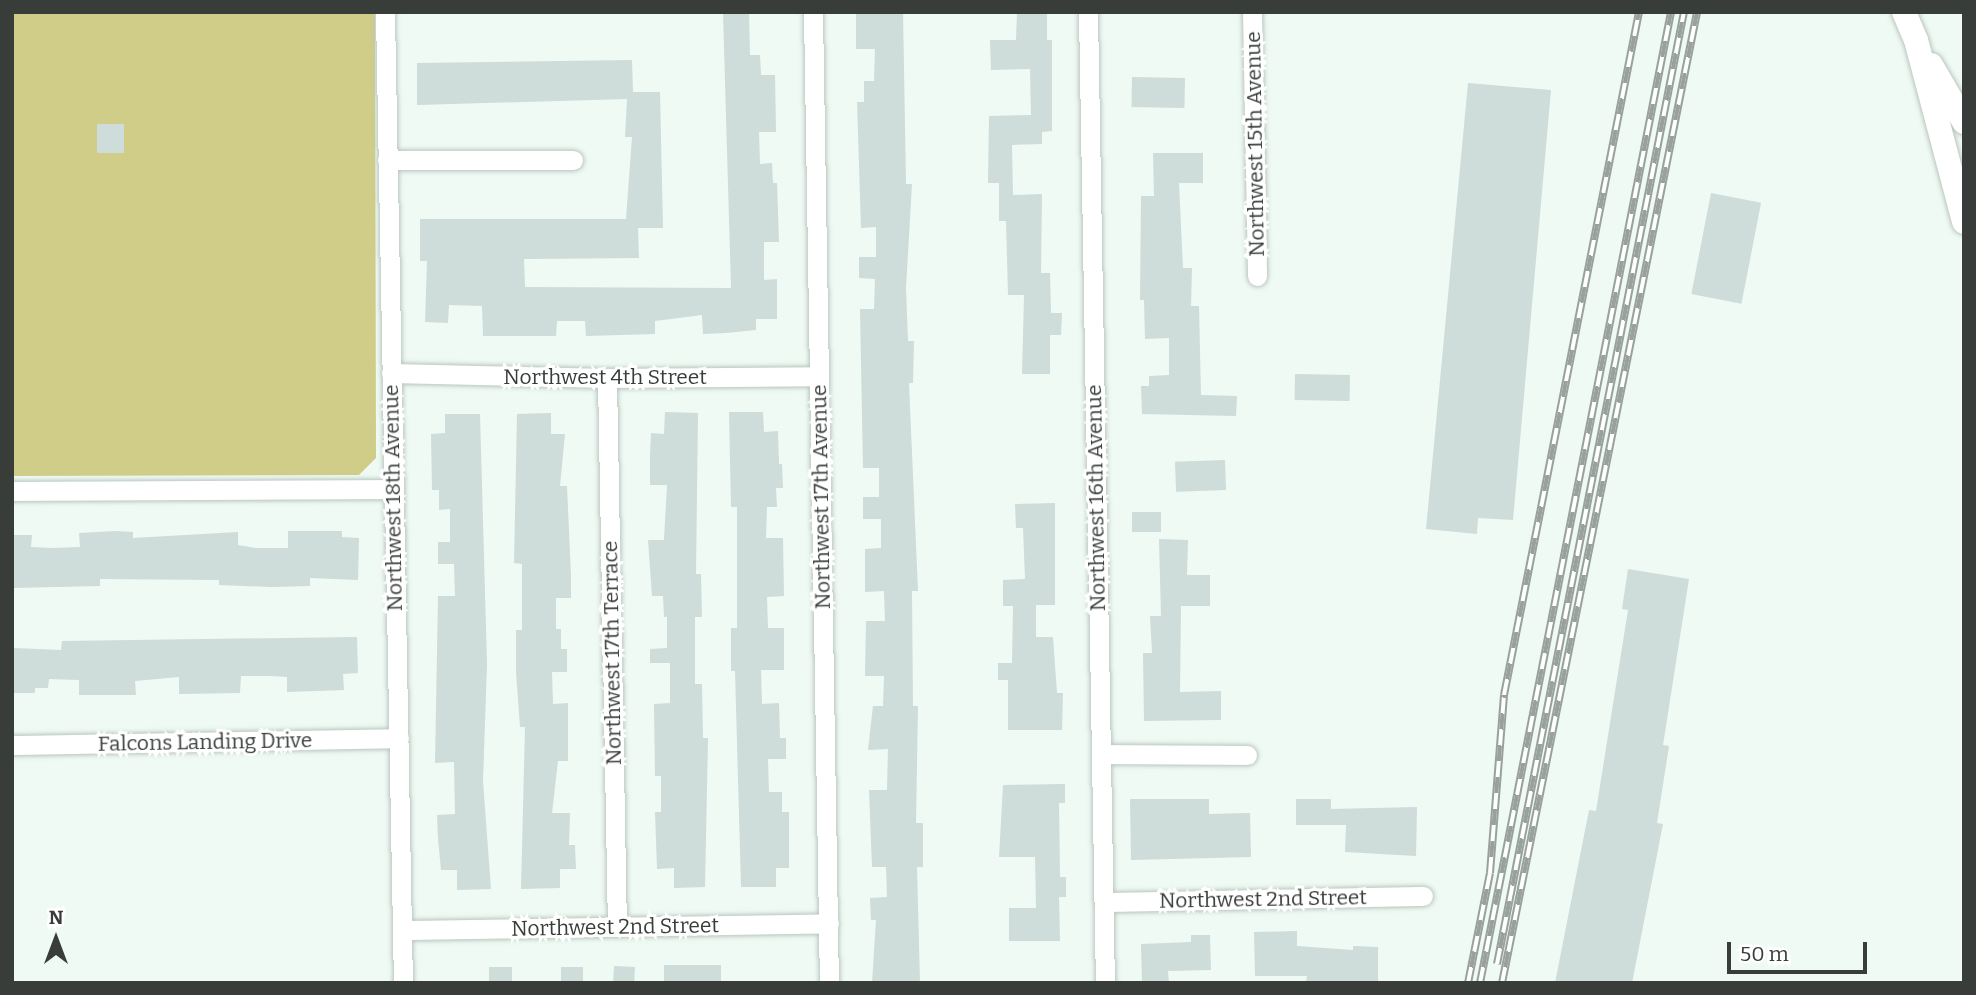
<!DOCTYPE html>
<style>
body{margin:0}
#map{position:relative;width:1976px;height:995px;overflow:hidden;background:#eefaf3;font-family:Bitter,serif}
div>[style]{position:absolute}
.green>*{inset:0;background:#d0cd88}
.building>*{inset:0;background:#cedcda;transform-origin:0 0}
.roads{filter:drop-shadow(0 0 2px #bac6bf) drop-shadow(0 0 2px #bac6bf)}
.minor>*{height:19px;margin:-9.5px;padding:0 9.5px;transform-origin:9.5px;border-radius:9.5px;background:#fff}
.major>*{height:24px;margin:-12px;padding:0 12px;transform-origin:12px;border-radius:12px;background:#fff}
.rail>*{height:8px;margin-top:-4px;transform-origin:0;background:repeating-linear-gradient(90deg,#fff 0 16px,#99a19c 0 32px);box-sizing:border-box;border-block:2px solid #99a19c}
span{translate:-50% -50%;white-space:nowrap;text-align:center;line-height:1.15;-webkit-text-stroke:6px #fff;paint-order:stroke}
.street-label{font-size:21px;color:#383d3a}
.frame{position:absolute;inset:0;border:14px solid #383d3a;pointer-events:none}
.north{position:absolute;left:21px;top:904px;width:70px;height:70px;-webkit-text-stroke:5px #fff;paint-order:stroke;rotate:0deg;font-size:19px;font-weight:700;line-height:28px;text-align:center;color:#383d3a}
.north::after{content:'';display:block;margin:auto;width:24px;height:32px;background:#383d3a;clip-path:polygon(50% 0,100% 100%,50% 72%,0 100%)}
.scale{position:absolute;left:1727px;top:942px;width:140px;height:32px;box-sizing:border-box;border:4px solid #383d3a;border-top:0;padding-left:9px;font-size:21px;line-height:24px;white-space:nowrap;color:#383d3a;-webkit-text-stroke:5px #fff;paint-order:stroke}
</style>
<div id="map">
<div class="green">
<div style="clip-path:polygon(12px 12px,375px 12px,376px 458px,359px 475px,12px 476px)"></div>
</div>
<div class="building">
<div style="clip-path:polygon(723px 12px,749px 12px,750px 55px,760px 55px,761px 75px,775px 75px,776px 132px,759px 132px,760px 164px,772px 163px,773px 183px,777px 183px,779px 242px,764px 242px,764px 280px,777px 279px,777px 319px,756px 319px,756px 330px,726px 333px,703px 334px,702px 315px,655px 321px,655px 334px,586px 336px,585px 321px,557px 321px,556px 336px,483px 336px,482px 306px,449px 305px,448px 323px,425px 322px,427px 261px,420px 261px,420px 219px,626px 219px,632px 137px,625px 137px,627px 99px,417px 105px,417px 63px,632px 60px,633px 92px,660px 92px,663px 228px,638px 228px,639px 258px,524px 259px,525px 287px,731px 288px)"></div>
<div style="clip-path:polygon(856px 12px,903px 12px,906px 184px,912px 184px,906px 288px,908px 341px,914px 341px,913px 383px,909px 383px,918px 591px,912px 591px,913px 706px,918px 706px,916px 823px,923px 823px,923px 867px,917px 867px,920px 983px,872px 983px,876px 920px,871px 920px,870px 898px,887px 897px,886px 867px,872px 867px,869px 790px,887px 790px,888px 749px,868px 750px,873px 706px,883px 706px,884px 676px,865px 676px,866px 621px,885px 621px,884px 591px,865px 592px,865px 549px,881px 548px,881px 519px,863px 519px,863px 497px,879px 497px,879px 468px,863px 468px,860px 309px,874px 309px,875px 279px,859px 278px,859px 257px,876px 257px,876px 227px,861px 228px,857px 102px,864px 102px,864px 81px,874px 81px,875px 49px,856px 49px)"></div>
<div style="clip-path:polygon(1017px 12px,1047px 12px,1047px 40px,1052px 40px,1052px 131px,1042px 132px,1042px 144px,1012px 145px,1013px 195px,1042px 194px,1041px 273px,1050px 273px,1051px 313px,1062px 313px,1061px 335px,1050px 335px,1050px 374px,1022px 374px,1024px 295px,1008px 295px,1006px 221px,999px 221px,999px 183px,988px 183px,989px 116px,1031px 115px,1030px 69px,991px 70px,990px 40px,1016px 40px)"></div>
<div style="left:1132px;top:77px;width:53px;height:30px;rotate:1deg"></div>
<div style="clip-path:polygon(1468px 83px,1551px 90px,1513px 520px,1478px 518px,1477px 534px,1426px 529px)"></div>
<div style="left:97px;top:124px;width:27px;height:29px"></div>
<div style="clip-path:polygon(1153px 153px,1203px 153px,1203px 183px,1179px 183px,1183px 268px,1192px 268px,1191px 306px,1199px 306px,1201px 395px,1237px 396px,1236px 416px,1142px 414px,1141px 386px,1149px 386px,1149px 376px,1169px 375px,1169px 338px,1145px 339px,1144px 300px,1140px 300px,1141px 196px,1154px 196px)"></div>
<div style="left:1711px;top:193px;width:51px;height:103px;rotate:11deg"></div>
<div style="left:1295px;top:374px;width:55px;height:26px;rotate:1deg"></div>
<div style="clip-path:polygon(665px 412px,698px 413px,696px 574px,701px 574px,702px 617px,695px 617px,695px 684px,702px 684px,703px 738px,708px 738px,705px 887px,674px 888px,674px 868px,657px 869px,655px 812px,661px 812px,661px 776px,655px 776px,654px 704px,670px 703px,670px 663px,650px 663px,650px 649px,667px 648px,667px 617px,664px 617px,663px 596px,652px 596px,648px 540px,664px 540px,667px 485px,650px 485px,650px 455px,651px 433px,664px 434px)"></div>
<div style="clip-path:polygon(729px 412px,763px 412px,764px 432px,778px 431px,779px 464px,782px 464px,783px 488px,776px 488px,777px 507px,767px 507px,766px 538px,783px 538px,784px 596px,767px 597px,768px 628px,784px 628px,784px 670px,761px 670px,762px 704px,779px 703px,780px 738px,786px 738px,786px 759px,768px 759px,769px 792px,782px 792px,782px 812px,789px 812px,789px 868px,776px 868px,776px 887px,741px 887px,735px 671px,731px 671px,731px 628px,737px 628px,737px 507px,731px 507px)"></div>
<div style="clip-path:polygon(551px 413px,551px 434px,565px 434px,560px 486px,567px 486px,571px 576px,571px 598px,556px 598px,556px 629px,561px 629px,561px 649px,567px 649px,567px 672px,552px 672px,553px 704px,568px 703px,568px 761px,558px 761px,552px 813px,570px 813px,569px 845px,575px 845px,576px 869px,560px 869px,560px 888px,521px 889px,525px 727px,520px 727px,516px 672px,516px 630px,522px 630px,522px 564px,514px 563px,517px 414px)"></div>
<div style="clip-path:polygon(445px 414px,480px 414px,487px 664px,483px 781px,491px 889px,457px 890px,457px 870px,441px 870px,438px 839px,437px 815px,455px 814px,454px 762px,435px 763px,438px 596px,455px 596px,454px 564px,438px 564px,438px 542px,450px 542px,450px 509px,439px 510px,439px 490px,432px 490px,431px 434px,445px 433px)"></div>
<div style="left:1225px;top:460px;width:30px;height:50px;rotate:88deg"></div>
<div style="clip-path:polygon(1055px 503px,1055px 605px,1036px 605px,1036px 637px,1053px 637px,1057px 693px,1063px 693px,1062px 730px,1008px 730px,1008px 680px,998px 680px,998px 663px,1012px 663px,1013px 606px,1003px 606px,1003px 580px,1025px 579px,1023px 528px,1016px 528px,1015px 504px)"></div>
<div style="left:1132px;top:512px;width:29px;height:20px"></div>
<div style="clip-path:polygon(115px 531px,133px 532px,133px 538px,238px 532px,238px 545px,256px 548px,288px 548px,288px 531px,342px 531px,342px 537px,359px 538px,358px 580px,310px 578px,310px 586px,271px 587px,219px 585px,219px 580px,100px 579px,100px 586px,12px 588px,12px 535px,32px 535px,31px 547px,52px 548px,80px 547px,79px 533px)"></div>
<div style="clip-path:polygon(1159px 539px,1188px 540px,1187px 575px,1210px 575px,1210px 606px,1181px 606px,1180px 692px,1221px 691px,1221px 720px,1144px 721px,1143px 653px,1152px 653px,1150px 616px,1161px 616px)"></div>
<div style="clip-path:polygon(1628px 569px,1689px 579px,1663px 745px,1669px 746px,1657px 823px,1663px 824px,1632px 983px,1555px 983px,1589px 810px,1596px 811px,1628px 610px,1622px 609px)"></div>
<div style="clip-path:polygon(357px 637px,358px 673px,343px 674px,344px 690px,287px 692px,287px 677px,270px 676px,241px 676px,240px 693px,179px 694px,179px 677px,135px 681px,136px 695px,79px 695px,79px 680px,49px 679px,48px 688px,35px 688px,35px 693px,13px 693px,14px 648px,61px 650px,62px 641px)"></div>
<div style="clip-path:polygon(1065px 784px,1065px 803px,1059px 803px,1060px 877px,1066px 877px,1066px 897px,1059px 897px,1060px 941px,1009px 941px,1009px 908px,1036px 908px,1035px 857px,999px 857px,1003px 785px)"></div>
<div style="clip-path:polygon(1130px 799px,1209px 799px,1209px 814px,1250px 813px,1251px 857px,1131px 860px)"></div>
<div style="clip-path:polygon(1296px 799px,1331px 799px,1331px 809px,1417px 807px,1416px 856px,1345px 852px,1346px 825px,1296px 825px)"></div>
<div style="clip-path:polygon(1297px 931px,1297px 946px,1353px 950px,1353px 946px,1378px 947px,1378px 983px,1306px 983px,1307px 976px,1255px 976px,1254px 932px)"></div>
<div style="clip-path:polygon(1191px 935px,1210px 935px,1211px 970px,1168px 971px,1169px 983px,1142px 983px,1141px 944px,1191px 942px)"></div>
<div style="left:721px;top:965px;width:18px;height:57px;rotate:90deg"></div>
<div style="left:614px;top:966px;width:21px;height:17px;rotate:3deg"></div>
<div style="left:512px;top:967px;width:16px;height:23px;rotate:90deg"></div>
<div style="left:561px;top:967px;width:22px;height:16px"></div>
</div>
<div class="roads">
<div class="minor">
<div style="left:385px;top:12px;width:971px;rotate:88.94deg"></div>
<div style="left:813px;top:12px;width:971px;rotate:89.06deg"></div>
<div style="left:1088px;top:12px;width:971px;rotate:89deg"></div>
<div style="left:1252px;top:12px;width:264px;rotate:88.9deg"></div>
<div style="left:387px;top:160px;width:186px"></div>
<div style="left:391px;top:373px;width:216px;rotate:1.3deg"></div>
<div style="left:607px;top:378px;width:212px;rotate:-0.5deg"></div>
<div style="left:607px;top:378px;width:549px;rotate:88.96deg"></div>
<div style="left:12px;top:491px;width:380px;rotate:-0.3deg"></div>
<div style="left:12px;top:745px;width:387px;rotate:-1deg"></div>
<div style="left:1101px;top:754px;width:146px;rotate:0.4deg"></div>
<div style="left:1104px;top:902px;width:319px;rotate:-1.1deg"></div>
<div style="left:402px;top:930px;width:427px;rotate:-0.9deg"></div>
</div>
<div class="major">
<div style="left:1904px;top:12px;width:30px;rotate:67deg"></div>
<div style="left:1916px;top:40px;width:188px;rotate:75.2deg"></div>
<div style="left:1931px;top:65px;width:66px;rotate:59.9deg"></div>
</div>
</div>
<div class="rail">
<div style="left:1497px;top:964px;width:970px;rotate:-78.89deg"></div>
<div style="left:1468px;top:983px;width:112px;rotate:-78.7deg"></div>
<div style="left:1490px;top:873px;width:179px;rotate:-85.5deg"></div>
<div style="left:1504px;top:695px;width:696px;rotate:-78.82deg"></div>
<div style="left:1480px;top:983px;width:990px;rotate:-78.87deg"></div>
<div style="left:1502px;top:983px;width:990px;rotate:-78.64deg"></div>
</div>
<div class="street-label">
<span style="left:1255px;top:144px;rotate:-91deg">Northwest 15th Avenue</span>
<span style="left:605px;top:377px">Northwest 4th Street</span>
<span style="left:821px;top:497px;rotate:-91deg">Northwest 17th Avenue</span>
<span style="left:393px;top:498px;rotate:-91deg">Northwest 18th Avenue</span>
<span style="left:1096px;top:498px;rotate:-91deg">Northwest 16th Avenue</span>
<span style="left:612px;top:653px;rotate:-91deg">Northwest 17th Terrace</span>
<span style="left:205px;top:742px;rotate:-1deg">Falcons Landing Drive</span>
<span style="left:1263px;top:899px;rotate:-1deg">Northwest 2nd Street</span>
<span style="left:615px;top:927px;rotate:-1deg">Northwest 2nd Street</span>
</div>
<div class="frame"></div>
<div class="north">N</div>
<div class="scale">50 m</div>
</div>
